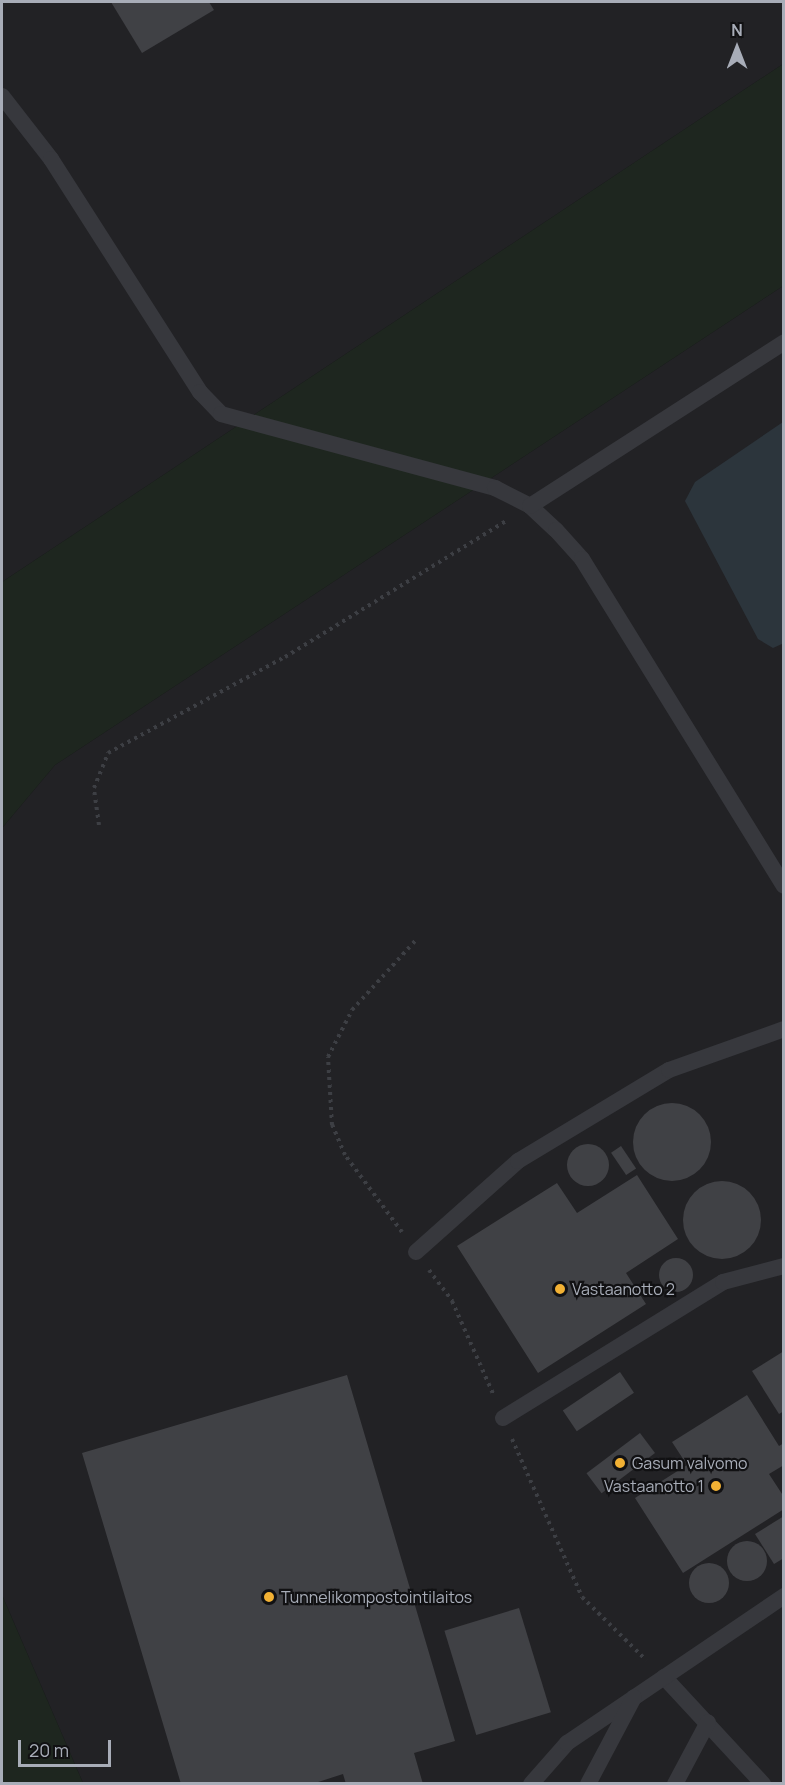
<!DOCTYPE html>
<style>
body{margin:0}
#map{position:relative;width:785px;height:1785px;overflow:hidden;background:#161618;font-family:Manrope,sans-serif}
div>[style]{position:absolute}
.built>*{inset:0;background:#222225}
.green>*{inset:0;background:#1e261f}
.water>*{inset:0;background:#2c353c}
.building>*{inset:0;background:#404145;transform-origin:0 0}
.round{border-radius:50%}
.path>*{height:4px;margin-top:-2px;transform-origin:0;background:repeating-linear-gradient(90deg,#3d3f44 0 3px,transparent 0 7.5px)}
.service>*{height:16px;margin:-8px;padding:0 8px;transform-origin:8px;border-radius:8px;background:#37383d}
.dots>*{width:16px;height:16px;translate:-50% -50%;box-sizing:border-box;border:3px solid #111113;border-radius:50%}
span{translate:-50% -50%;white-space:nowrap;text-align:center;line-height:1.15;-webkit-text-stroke:4.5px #111113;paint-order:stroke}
.poi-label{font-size:16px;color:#a8adb8}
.left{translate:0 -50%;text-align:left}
.right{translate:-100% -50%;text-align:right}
.frame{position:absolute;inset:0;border:3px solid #a8adb8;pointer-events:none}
.north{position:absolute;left:707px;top:18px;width:60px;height:60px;-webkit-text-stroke:4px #111113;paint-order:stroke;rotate:0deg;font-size:16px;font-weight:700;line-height:24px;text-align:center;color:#a8adb8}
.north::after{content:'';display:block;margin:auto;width:21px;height:27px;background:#a8adb8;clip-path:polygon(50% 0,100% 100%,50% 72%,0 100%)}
.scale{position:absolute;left:18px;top:1740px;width:93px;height:27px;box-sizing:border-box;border:3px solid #a8adb8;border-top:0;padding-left:8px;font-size:18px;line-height:21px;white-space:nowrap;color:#a8adb8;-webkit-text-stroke:4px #111113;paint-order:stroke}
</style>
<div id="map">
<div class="built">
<div style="clip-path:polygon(2px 2px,783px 2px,783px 64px,2px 582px)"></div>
<div style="clip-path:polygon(783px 286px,783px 1783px,83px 1783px,2px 1595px,2px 828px,55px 765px)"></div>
</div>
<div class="green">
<div style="clip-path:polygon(783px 64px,783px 286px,55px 765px,2px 828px,2px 582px)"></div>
<div style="clip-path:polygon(2px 1595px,83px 1783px,2px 1783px)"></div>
</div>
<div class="water">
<div style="clip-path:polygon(783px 422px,784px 643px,773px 648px,758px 639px,685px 501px,695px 482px)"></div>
</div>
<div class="building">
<div style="clip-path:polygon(111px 2px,209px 2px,214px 10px,142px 53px)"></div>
<div class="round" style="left:633px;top:1103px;width:78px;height:78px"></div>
<div class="round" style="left:567px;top:1144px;width:42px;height:42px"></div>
<div style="left:621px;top:1146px;width:27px;height:12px;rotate:56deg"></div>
<div style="clip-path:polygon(637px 1175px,678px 1239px,626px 1273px,646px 1304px,538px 1373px,457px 1246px,557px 1183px,577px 1213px)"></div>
<div class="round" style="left:683px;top:1181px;width:78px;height:78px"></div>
<div class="round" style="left:659px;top:1258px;width:34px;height:34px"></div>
<div style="clip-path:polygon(784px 1351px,784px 1411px,779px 1414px,752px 1371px)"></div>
<div style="left:620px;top:1372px;width:25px;height:69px;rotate:56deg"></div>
<div style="clip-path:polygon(347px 1375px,455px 1741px,414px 1753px,423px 1784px,346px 1784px,343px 1774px,312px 1784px,181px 1784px,82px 1453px)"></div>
<div style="clip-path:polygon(747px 1395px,779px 1446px,784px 1443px,784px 1465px,769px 1474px,784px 1497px,784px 1509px,683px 1573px,635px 1498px,687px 1465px,672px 1442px)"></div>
<div style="left:640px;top:1433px;width:25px;height:67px;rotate:53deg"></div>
<div style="clip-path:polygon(784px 1516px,784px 1558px,774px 1564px,755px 1534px)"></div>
<div class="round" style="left:727px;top:1541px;width:40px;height:40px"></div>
<div class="round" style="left:689px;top:1563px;width:40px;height:40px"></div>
<div style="left:519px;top:1608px;width:109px;height:78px;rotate:73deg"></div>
</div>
<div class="path">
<div style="left:99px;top:825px;width:37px;rotate:-98deg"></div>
<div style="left:94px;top:788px;width:38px;rotate:-68deg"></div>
<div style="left:108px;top:753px;width:201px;rotate:-28.5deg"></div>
<div style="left:285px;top:657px;width:259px;rotate:-31.6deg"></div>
<div style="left:402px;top:1232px;width:96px;rotate:-126.5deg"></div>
<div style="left:345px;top:1155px;width:33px;rotate:-113deg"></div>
<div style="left:332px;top:1125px;width:68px;rotate:-93.4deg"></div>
<div style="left:328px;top:1057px;width:53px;rotate:-62.9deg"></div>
<div style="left:352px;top:1010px;width:95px;rotate:-47.6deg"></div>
<div style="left:429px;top:1270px;width:39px;rotate:53deg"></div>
<div style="left:452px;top:1301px;width:104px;rotate:66.1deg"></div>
<div style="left:512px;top:1439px;width:173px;rotate:66.1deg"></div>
<div style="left:582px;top:1597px;width:90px;rotate:44.5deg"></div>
</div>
<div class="service">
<div style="left:2px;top:96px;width:80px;rotate:52.1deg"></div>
<div style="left:51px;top:159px;width:277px;rotate:57.4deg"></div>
<div style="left:200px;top:392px;width:30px;rotate:46deg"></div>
<div style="left:221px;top:414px;width:284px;rotate:15.1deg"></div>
<div style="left:495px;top:488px;width:39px;rotate:27deg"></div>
<div style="left:530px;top:506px;width:35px;rotate:43deg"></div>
<div style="left:556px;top:530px;width:39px;rotate:48deg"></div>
<div style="left:582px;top:559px;width:384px;rotate:58.3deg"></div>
<div style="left:530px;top:506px;width:302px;rotate:-32.8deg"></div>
<div style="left:416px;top:1252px;width:137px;rotate:-41.7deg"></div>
<div style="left:518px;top:1161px;width:176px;rotate:-31.1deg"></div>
<div style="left:669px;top:1070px;width:122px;rotate:-19.6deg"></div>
<div style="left:503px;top:1418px;width:259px;rotate:-31.7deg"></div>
<div style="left:723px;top:1282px;width:63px;rotate:-14.7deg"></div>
<div style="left:664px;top:1677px;width:146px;rotate:47.2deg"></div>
<div style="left:531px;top:1784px;width:55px;rotate:-48.7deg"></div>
<div style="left:567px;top:1743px;width:262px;rotate:-34.1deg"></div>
<div style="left:588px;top:1784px;width:98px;rotate:-62.1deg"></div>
<div style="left:675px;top:1784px;width:70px;rotate:-62deg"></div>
</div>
<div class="dots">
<div style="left:560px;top:1289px;background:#f2b134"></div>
<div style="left:620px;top:1463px;background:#f2b134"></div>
<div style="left:716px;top:1486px;background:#f2b134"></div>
<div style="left:269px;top:1597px;background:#f2b134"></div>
</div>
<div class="poi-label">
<span class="left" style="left:572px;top:1289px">Vastaanotto 2</span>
<span class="left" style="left:632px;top:1463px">Gasum valvomo</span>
<span class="right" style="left:704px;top:1486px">Vastaanotto 1</span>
<span class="left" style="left:281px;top:1597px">Tunnelikompostointilaitos</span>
</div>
<div class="frame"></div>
<div class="north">N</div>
<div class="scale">20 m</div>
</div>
